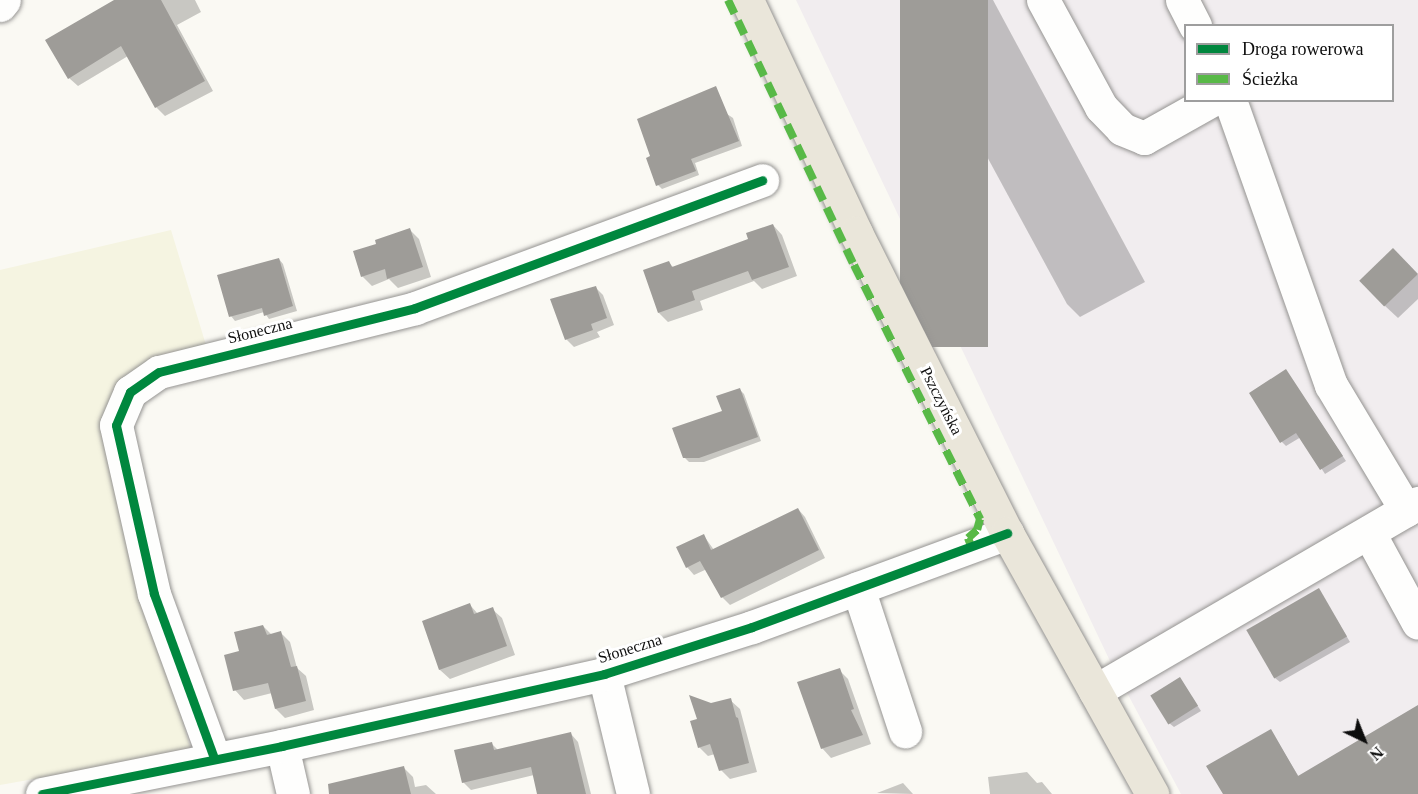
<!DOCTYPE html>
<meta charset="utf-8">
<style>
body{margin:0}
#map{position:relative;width:1418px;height:794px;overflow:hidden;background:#faf9f3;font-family:Georgia,serif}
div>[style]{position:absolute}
.industrial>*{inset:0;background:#f1edef}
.farmland>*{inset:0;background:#f5f4e1}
.shadow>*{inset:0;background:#0003}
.building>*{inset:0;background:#9e9c98;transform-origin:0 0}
.roads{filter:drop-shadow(0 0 2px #949391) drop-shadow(0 0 2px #949391)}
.minor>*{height:33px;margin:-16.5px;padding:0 16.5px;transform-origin:16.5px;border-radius:16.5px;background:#fefefd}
.major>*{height:33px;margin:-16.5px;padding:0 16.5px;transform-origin:16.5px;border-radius:16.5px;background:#eae6da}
.quiet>*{height:8px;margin-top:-4px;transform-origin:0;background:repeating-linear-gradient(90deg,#58b947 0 15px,transparent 0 23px)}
.cycleway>*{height:9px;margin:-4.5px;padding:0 4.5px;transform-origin:4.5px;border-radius:4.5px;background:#00873e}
span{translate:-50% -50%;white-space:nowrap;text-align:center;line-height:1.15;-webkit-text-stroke:6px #fff;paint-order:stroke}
.street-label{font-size:16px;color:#0d0d0d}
.legend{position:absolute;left:1184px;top:24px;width:210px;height:78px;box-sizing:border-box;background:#fff;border:2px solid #9e9e9e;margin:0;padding:8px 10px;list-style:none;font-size:18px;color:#0d0d0d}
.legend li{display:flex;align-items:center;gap:12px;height:30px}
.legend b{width:30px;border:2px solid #9e9e9e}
.north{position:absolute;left:1334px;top:710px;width:60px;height:60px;-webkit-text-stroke:4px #fff;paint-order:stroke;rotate:137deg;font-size:16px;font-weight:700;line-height:24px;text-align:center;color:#0d0d0d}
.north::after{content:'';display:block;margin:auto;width:21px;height:27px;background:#0d0d0d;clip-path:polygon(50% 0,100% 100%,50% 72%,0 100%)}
</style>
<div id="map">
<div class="industrial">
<div style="clip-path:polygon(evenodd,796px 0,1418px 0,1418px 794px,1181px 794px,1109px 659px,796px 0,1186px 26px,1392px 26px,1392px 100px,1186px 100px,1186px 26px)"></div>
</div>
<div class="farmland">
<div style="clip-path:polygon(171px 230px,206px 345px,120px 387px,100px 421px,191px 751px,0 785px,0 270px)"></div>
</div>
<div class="shadow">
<div style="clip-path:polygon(117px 0,195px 0,201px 12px,177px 25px,213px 91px,165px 116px,156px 107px,128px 56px,78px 86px,69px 78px)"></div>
<div style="clip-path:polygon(902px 0,993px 0,1145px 282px,1080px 317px,1067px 304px)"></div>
<div style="clip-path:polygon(715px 88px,727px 114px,733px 118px,742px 146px,695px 163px,699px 175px,662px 189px,658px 185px)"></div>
<div style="clip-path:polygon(773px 225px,782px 235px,797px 276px,762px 289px,754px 281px,700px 301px,703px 310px,668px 322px,659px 313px,669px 263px,674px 268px,750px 240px)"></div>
<div style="clip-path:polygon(410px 230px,419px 239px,431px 277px,398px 288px,389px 279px,372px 286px,362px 276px,378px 245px)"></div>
<div style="clip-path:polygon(279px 259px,283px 264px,297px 311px,269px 319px,264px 312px,235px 321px,231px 316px)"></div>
<div style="clip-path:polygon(1407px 263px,1418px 275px,1418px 299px,1398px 318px,1384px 305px)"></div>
<div style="clip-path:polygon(595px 287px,603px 295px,614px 325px,597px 332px,600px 337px,574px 347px,566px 339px)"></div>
<div style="clip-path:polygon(1286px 371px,1346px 461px,1325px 474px,1301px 437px,1286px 446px,1282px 442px,1251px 394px)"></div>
<div style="clip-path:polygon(740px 390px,744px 394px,761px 441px,704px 462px,689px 462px,685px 458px)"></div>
<div style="clip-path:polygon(798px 509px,805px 517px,825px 558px,730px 605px,722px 597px,707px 569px,694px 575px,687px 567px,704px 536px,714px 550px)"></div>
<div style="clip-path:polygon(1319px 590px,1350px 642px,1280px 682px,1275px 678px)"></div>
<div style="clip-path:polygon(470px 605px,478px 614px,492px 609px,502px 618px,515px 655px,450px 679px,440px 670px,423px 622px)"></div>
<div style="clip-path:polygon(263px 626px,272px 635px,281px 633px,290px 642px,297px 668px,306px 676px,314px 710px,285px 718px,276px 709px,272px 693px,244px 700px,235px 690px,240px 652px)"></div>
<div style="clip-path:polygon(839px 670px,848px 679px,871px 744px,831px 758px,822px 748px)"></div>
<div style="clip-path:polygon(1180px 678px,1201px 711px,1174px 727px,1169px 723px)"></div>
<div style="clip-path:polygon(730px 700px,740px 709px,757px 772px,730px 779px,721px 770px,715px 754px,708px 756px,699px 747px,698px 720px,711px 705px)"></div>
<div style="clip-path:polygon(1418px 711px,1418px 794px,1224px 794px,1271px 731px,1299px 777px)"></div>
<div style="clip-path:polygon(571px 734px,578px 742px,591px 794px,539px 794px,534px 775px,471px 790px,463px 782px,491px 743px,498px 750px)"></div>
<div style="clip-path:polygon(404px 768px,413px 777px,415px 787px,426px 785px,436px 794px,366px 794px)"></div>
<div style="clip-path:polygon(1027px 772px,1037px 783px,1042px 782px,1052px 794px,990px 794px,988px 777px)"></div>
<div style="clip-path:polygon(903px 783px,913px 794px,877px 793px)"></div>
</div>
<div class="building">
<div style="clip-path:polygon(114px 0,161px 0,205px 81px,155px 108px,121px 46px,68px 79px,45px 40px)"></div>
<div style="left:900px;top:0;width:88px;height:347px"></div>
<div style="clip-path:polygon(716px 86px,739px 141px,691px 159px,696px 171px,656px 186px,646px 158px,650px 156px,637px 119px)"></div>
<div style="clip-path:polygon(773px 224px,789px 267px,752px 280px,748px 271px,692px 291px,695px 300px,658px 313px,643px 270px,669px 261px,672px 267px,748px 239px,746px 233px)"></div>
<div style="clip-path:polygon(410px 228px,423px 267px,387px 279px,385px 269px,361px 277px,353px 251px,376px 244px,375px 240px)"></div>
<div style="left:1393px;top:248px;width:36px;height:47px;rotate:46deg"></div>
<div style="clip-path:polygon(279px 258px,293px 306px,264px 316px,262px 308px,229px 317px,217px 275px)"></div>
<div style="clip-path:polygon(596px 286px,607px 318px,591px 324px,593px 330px,565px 340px,550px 299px)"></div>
<div style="clip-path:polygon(1286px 369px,1343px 456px,1320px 470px,1296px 433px,1280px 443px,1249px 393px)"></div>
<div style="clip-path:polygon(740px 388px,758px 437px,699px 458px,683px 458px,672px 428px,722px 411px,716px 396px)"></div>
<div style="clip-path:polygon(798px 508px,819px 550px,721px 598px,700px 561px,686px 568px,676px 547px,704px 534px,711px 550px)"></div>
<div style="left:1319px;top:588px;width:56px;height:84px;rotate:60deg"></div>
<div style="clip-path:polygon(470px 603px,474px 614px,493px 607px,507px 646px,439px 670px,422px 621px)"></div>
<div style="clip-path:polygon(263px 625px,267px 635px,281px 631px,291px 667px,297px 666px,306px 701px,275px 709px,268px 683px,233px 691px,224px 655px,239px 651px,234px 632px)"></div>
<div style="clip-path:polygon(840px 668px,854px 709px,851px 710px,863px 735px,821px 749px,797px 682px)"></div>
<div style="left:1180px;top:677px;width:34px;height:35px;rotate:58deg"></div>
<div style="clip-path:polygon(689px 695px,711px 703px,731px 698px,736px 717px,738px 718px,749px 763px,719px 771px,710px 744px,698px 748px,690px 721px,697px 719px)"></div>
<div style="clip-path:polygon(1418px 705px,1418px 794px,1223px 794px,1206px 766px,1271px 729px,1298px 776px)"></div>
<div style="clip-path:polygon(571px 732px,586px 794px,537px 794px,531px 767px,462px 783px,454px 750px,492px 742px,494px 750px)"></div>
<div style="clip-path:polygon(404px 766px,411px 794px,329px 794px,328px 784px)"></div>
</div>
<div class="roads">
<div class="minor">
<div style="left:1043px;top:0;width:122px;rotate:61.5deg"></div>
<div style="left:1101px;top:107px;width:30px;rotate:46deg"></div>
<div style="left:1122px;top:129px;width:24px;rotate:22deg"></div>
<div style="left:1144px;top:138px;width:78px;rotate:-29.2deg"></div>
<div style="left:1182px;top:0;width:29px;rotate:63deg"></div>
<div style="left:0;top:5px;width:6px;rotate:-51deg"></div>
<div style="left:1230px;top:100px;width:302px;rotate:70.5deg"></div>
<div style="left:1331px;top:385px;width:146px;rotate:59deg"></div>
<div style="left:1369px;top:533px;width:102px;rotate:61.4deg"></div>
<div style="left:858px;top:588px;width:151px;rotate:71.8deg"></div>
<div style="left:604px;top:674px;width:123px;rotate:76.4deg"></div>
<div style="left:1095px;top:691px;width:374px;rotate:-30.2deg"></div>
<div style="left:282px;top:746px;width:49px;rotate:77.1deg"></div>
<div style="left:214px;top:758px;width:175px;rotate:-110.1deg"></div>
<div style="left:154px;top:594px;width:173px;rotate:-102.7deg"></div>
<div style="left:116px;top:425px;width:36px;rotate:-67deg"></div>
<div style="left:130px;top:392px;width:35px;rotate:-35deg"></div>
<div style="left:159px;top:372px;width:264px;rotate:-14deg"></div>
<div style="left:415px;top:308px;width:370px;rotate:-20.2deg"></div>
<div style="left:42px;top:794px;width:245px;rotate:-11.3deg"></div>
<div style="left:282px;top:746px;width:330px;rotate:-12.6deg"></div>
<div style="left:604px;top:674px;width:155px;rotate:-17.6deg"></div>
<div style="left:752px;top:627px;width:272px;rotate:-20.2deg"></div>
</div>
<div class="major">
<div style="left:747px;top:0;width:257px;rotate:64.9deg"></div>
<div style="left:856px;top:233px;width:336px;rotate:63.3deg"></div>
<div style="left:1007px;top:533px;width:299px;rotate:60.9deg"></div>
</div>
</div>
<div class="quiet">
<div style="left:728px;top:0;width:293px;rotate:64.6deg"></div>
<div style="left:854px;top:265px;width:284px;rotate:63.6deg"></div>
<div style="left:980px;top:519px;width:11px;rotate:105deg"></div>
<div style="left:977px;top:530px;width:12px;rotate:138deg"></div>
<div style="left:968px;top:538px;width:9px;rotate:69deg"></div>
</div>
<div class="cycleway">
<div style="left:214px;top:758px;width:175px;rotate:-110.1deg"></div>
<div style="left:154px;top:594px;width:173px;rotate:-102.7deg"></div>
<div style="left:116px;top:425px;width:36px;rotate:-67deg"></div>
<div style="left:130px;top:392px;width:35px;rotate:-35deg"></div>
<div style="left:159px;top:372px;width:264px;rotate:-14deg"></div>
<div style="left:415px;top:308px;width:370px;rotate:-20.2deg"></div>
<div style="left:42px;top:794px;width:245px;rotate:-11.3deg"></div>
<div style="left:282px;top:746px;width:330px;rotate:-12.6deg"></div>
<div style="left:604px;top:674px;width:155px;rotate:-17.6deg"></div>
<div style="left:752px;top:627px;width:272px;rotate:-20.2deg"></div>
</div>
<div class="street-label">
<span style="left:260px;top:331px;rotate:-14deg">Słoneczna</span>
<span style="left:941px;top:401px;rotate:63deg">Pszczyńska</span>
<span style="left:630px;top:649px;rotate:-17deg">Słoneczna</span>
</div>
<ul class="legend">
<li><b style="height:8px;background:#00873e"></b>Droga rowerowa</li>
<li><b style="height:8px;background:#58b947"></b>Ścieżka</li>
</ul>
<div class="north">N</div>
</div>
